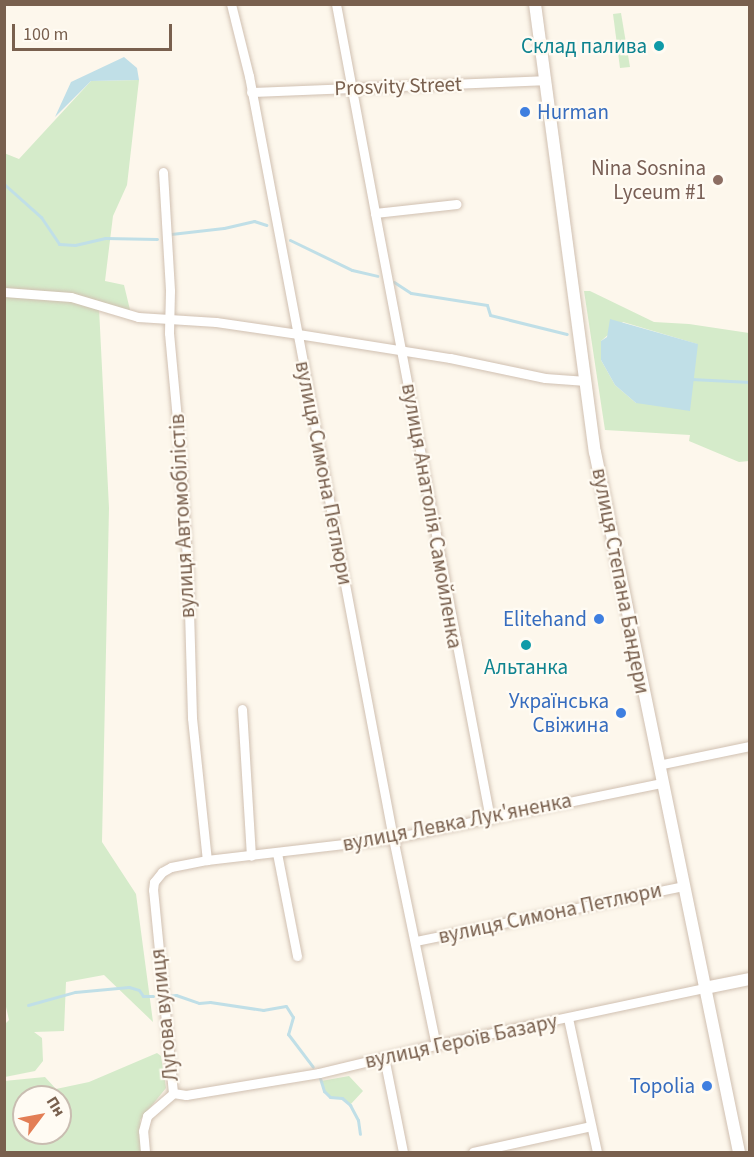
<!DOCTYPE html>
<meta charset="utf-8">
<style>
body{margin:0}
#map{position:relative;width:754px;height:1157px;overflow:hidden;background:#fdf7ec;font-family:"Source Sans 3",sans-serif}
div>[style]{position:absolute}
.green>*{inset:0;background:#d5ebca}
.water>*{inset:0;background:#c0dfe7}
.stream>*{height:3px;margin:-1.5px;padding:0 1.5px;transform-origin:1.5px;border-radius:1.5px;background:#c0dfe7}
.roads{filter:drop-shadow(0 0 2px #d0c0b1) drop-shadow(0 0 2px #d0c0b1)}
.street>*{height:9px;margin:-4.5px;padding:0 4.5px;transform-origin:4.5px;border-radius:4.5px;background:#fff}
.secondary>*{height:12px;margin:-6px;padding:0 6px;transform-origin:6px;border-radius:6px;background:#fff}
.dots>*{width:16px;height:16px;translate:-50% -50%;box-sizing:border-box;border:3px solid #fffbf3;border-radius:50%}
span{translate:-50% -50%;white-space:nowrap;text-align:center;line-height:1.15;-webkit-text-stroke:4.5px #fffbf3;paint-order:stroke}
.culture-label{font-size:21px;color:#0d838f}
.right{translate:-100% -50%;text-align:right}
.street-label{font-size:21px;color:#79604e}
.shop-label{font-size:21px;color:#366cbe}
.left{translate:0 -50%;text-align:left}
.education-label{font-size:21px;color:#785e54}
.frame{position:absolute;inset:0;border:6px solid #79604e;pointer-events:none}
.north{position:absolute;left:12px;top:1085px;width:60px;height:60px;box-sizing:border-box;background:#fffbf3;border:2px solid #c9bdb1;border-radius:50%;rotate:58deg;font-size:16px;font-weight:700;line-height:24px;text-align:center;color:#79604e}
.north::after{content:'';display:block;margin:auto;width:21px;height:27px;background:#e37e55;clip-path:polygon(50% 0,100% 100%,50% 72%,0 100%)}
.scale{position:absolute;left:12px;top:24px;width:160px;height:27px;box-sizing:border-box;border:3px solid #79604e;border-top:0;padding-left:8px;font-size:18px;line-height:21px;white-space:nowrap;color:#79604e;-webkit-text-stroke:4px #fffbf3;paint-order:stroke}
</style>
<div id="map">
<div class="green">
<div style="clip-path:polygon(621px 13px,630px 67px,620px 68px,613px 14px)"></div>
<div style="clip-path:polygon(139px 80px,127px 185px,113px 216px,105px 281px,124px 285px,131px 314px,99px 308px,109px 508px,102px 842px,136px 894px,153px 1022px,104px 975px,66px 982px,64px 1031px,34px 1032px,42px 1038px,43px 1061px,35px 1071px,5px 1077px,5px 1024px,9px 1020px,4px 998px,4px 153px,19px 159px,91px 81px)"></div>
<div style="clip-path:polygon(evenodd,584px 291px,590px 291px,654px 322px,689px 324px,749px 333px,749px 461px,739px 462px,689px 441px,690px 435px,605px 430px,584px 291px,623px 322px,697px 344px,636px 403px,615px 385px,601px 360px,601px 341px,623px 322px)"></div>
<div style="clip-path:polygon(evenodd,157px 1053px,161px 1056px,166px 1088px,140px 1120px,143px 1152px,5px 1152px,4px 1081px,45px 1077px,56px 1089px,89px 1082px,157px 1053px,24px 1097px,60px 1097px,60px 1133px,24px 1133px,24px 1097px)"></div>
<div style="clip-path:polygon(349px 1076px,363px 1091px,350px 1105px,342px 1098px,330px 1097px,324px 1091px,321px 1081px)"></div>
</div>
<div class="water">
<div style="clip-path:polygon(124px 57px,137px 68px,139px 80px,91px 81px,55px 117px,71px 82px)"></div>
<div style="clip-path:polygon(610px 319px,698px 344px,690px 411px,636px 403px,615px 385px,601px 360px,601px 341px,607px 337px)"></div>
</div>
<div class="stream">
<div style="left:4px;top:184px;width:50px;rotate:41.7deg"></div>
<div style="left:41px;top:217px;width:32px;rotate:56deg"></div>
<div style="left:59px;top:244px;width:16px;rotate:4deg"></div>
<div style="left:75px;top:245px;width:31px;rotate:-13deg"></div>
<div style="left:105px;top:238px;width:52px;rotate:1.1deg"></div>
<div style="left:171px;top:234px;width:53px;rotate:-6.5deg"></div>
<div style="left:224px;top:228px;width:31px;rotate:-13deg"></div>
<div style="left:254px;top:221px;width:13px;rotate:18deg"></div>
<div style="left:290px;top:240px;width:69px;rotate:25.8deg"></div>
<div style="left:352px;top:270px;width:26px;rotate:13deg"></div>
<div style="left:394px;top:282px;width:20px;rotate:33deg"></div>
<div style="left:411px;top:293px;width:77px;rotate:9deg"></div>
<div style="left:487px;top:305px;width:10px;rotate:73deg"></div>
<div style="left:490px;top:315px;width:79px;rotate:13.9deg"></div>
<div style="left:691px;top:379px;width:59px;rotate:2.9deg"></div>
<div style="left:167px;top:996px;width:9px;rotate:-6deg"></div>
<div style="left:176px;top:995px;width:24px;rotate:19deg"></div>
<div style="left:199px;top:1003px;width:11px;rotate:-5deg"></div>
<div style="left:210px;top:1002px;width:54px;rotate:8.6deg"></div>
<div style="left:263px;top:1010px;width:23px;rotate:-10deg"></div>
<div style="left:286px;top:1006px;width:13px;rotate:58deg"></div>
<div style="left:293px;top:1017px;width:18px;rotate:106deg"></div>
<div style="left:288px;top:1034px;width:41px;rotate:52.9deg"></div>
<div style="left:28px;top:1005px;width:49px;rotate:-15.5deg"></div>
<div style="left:75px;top:992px;width:54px;rotate:-5.3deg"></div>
<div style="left:129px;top:987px;width:10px;rotate:17deg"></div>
<div style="left:139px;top:990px;width:7px;rotate:56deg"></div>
<div style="left:143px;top:996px;width:10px"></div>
<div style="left:320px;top:1078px;width:14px;rotate:73deg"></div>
<div style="left:324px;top:1091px;width:8px;rotate:45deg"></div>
<div style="left:330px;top:1097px;width:12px;rotate:5deg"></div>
<div style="left:342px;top:1098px;width:11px;rotate:41deg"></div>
<div style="left:350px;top:1105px;width:17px;rotate:62deg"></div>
<div style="left:358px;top:1120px;width:14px;rotate:82deg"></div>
</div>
<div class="roads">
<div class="street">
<div style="left:231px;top:4px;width:74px;rotate:76deg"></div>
<div style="left:249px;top:76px;width:775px;rotate:79.3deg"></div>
<div style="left:393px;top:838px;width:211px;rotate:78.3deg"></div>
<div style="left:336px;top:4px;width:213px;rotate:79.4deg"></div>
<div style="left:375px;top:213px;width:82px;rotate:-6.3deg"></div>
<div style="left:251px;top:92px;width:294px;rotate:-2.3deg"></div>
<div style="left:163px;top:172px;width:119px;rotate:86.6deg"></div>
<div style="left:170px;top:291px;width:42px;rotate:91.4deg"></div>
<div style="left:169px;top:333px;width:119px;rotate:84.7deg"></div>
<div style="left:180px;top:451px;width:123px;rotate:86.3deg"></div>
<div style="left:188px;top:574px;width:144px;rotate:88.4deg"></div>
<div style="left:192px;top:718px;width:143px;rotate:84deg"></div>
<div style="left:375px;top:213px;width:617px;rotate:79.25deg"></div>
<div style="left:4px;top:292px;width:67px;rotate:4.3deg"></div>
<div style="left:71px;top:297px;width:70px;rotate:16.6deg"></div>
<div style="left:138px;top:317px;width:78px;rotate:3.7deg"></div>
<div style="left:216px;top:322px;width:83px;rotate:8.3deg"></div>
<div style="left:298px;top:334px;width:154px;rotate:9deg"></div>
<div style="left:450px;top:358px;width:97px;rotate:11.9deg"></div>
<div style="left:545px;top:378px;width:41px;rotate:4.2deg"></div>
<div style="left:242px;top:709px;width:147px;rotate:86.5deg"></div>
<div style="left:658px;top:765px;width:94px;rotate:-11.7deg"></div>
<div style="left:277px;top:853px;width:105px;rotate:79deg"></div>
<div style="left:416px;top:941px;width:273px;rotate:-11.6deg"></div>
<div style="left:568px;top:1018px;width:137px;rotate:77.8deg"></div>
<div style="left:384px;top:1057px;width:97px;rotate:78.7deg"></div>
<div style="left:173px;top:1093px;width:13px;rotate:9deg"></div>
<div style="left:186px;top:1095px;width:135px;rotate:-9.4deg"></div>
<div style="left:319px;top:1073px;width:120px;rotate:-13.5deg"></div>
<div style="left:436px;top:1045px;width:275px;rotate:-12deg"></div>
<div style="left:145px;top:1152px;width:21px;rotate:-95deg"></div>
<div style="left:143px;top:1131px;width:16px;rotate:-75deg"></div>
<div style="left:147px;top:1116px;width:35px;rotate:-41deg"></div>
<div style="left:173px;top:1093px;width:204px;rotate:-95.6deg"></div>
<div style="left:153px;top:890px;width:8px;rotate:-83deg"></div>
<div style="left:154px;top:882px;width:13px;rotate:-51deg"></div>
<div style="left:162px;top:872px;width:10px;rotate:-29deg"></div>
<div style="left:171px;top:867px;width:37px;rotate:-11deg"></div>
<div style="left:207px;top:860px;width:187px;rotate:-6.7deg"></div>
<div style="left:393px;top:838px;width:275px;rotate:-11.6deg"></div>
<div style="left:473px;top:1152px;width:121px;rotate:-12.4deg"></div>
</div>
<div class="secondary">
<div style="left:535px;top:4px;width:452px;rotate:82.4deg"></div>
<div style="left:595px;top:452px;width:715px;rotate:78.38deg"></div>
<div style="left:705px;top:988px;width:46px;rotate:-11.3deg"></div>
</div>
</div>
<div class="dots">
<div style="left:659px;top:46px;background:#0f9aa8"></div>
<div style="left:525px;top:112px;background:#3f7fe0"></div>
<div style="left:718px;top:180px;background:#8d6e63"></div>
<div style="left:599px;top:619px;background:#3f7fe0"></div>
<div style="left:526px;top:645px;background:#0f9aa8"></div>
<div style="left:621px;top:713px;background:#3f7fe0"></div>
<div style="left:707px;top:1086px;background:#3f7fe0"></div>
</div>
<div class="culture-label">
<span class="right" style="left:647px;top:46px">Склад палива</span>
<span style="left:526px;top:667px">Альтанка</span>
</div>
<div class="street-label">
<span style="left:398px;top:86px;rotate:-2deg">Prosvity Street</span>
<span style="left:324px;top:473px;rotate:79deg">вулиця Симона Петлюри</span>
<span style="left:182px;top:516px;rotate:-93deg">вулиця Автомобілістів</span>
<span style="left:432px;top:516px;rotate:80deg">вулиця Анатолія Самойленка</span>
<span style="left:621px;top:581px;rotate:79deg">вулиця Степана Бандери</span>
<span style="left:457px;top:822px;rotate:-11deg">вулиця Левка Лук'яненка</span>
<span style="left:550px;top:913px;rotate:-12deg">вулиця Симона Петлюри</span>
<span style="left:164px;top:1015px;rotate:-96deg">Лугова вулиця</span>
<span style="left:461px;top:1041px;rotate:-12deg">вулиця Героїв Базару</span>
</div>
<div class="shop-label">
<span class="left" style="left:537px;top:112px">Hurman</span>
<span class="right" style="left:587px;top:619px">Elitehand</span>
<span class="right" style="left:609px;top:713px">Українська<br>Свіжина</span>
<span class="right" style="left:695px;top:1086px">Topolia</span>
</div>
<div class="education-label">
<span class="right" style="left:706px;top:180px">Nina Sosnina<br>Lyceum #1</span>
</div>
<div class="frame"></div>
<div class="north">Пн</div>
<div class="scale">100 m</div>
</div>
